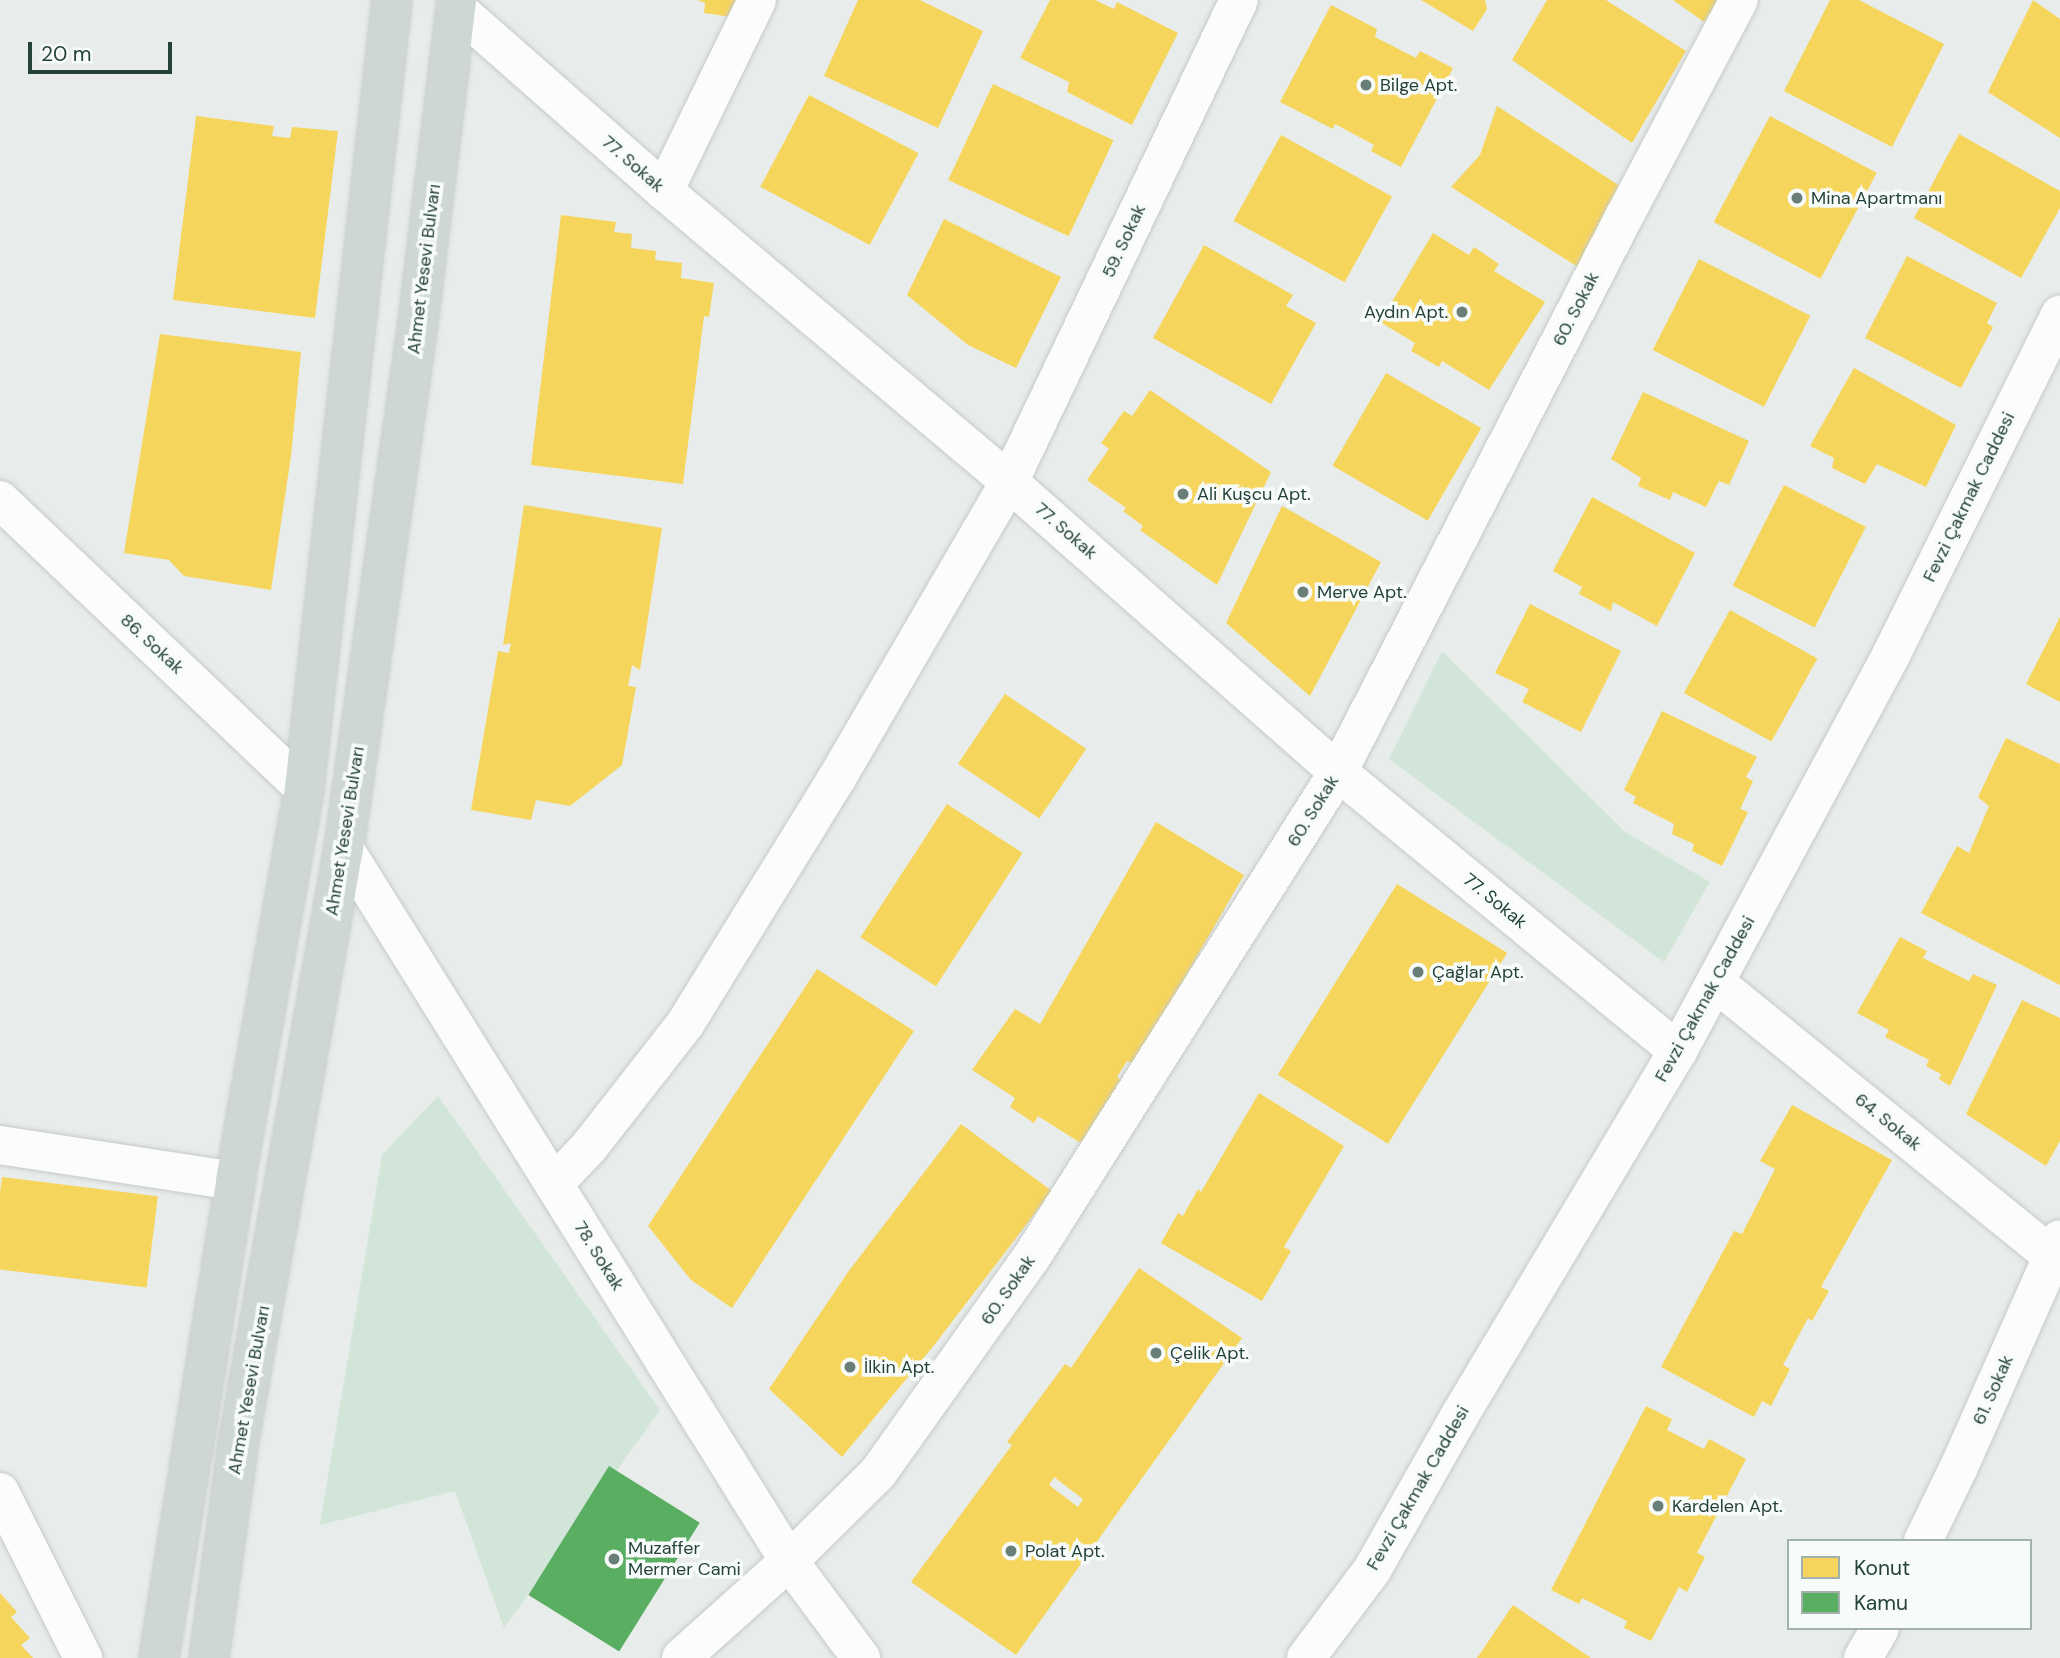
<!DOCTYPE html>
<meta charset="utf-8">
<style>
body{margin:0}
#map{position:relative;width:2060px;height:1658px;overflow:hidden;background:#e8edeb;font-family:"DM Sans",sans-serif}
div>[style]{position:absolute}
.green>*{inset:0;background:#d1e6d8}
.homes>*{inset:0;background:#f6d55c;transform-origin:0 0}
.public>*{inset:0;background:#5aae61;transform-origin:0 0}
.roads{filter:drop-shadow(0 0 2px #c5cac8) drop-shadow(0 0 2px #c5cac8)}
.minor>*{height:38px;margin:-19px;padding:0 19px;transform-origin:19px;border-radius:19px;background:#fcfcfc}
.major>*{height:38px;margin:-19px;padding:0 19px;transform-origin:19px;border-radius:19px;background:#cfd7d5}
.dots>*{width:19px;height:19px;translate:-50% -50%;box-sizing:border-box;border:4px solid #f7fbf9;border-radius:50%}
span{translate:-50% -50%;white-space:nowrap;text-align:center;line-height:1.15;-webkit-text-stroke:7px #f7fbf9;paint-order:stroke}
.poi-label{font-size:18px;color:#24423a}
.left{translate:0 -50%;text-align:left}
.right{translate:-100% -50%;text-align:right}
.street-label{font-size:18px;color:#24423a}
.legend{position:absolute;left:1787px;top:1539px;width:245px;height:91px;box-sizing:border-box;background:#f7fbf9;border:2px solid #a3b1ad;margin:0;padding:9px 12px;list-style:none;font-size:21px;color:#24423a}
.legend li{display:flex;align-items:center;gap:14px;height:35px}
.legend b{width:35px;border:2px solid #a3b1ad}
.scale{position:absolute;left:28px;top:42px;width:144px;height:32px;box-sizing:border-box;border:4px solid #24423a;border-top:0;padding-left:9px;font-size:21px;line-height:24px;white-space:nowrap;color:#24423a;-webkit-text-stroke:5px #f7fbf9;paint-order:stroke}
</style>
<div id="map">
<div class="green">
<div style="clip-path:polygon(1442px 651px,1625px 832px,1710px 882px,1664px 962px,1389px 759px)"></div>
<div style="clip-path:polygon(438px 1096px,660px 1410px,504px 1628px,455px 1491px,320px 1525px,382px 1155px)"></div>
</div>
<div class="homes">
<div style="clip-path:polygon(698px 0,748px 0,745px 19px,704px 13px,705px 3px)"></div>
<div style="clip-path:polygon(858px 0,920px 0,983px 31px,938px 128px,824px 76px)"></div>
<div style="clip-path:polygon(1050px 0,1095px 0,1114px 9px,1117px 2px,1178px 33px,1132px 125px,1067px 92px,1069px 82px,1020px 58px)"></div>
<div style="clip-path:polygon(1421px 0,1485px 0,1487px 9px,1473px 31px)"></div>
<div style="clip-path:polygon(1547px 0,1606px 0,1686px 51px,1632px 143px,1512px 60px)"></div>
<div style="clip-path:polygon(1673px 0,1721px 0,1704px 22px)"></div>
<div style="clip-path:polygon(1830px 0,1859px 0,1944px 44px,1892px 147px,1784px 91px)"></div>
<div style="clip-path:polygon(2033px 0,2060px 19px,2060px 138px,1988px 92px)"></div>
<div style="clip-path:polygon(1331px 5px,1377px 29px,1375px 37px,1416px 58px,1420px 51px,1453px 68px,1401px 167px,1371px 151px,1374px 145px,1335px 124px,1333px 129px,1280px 102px)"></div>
<div style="left:993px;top:84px;width:133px;height:106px;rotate:25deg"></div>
<div style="left:809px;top:95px;width:124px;height:104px;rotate:28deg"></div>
<div style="clip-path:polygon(1497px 106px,1623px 188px,1578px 267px,1451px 187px,1480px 155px)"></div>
<div style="clip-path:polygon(196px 116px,274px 126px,272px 136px,290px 138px,292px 127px,338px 131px,315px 318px,173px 300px)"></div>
<div style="left:1770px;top:116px;width:121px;height:120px;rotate:28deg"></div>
<div style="clip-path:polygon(1959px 134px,2060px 191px,2060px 208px,2021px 278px,1914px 218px)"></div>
<div style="left:1281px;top:135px;width:127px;height:98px;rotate:29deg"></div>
<div style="clip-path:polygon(561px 215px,616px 222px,614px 232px,632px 234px,631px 248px,656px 251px,655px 260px,682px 263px,681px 278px,714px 283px,709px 317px,704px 316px,683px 484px,531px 465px)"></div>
<div style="clip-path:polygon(944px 219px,1061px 277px,1016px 368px,968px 345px,907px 295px)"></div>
<div style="clip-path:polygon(1433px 233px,1469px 255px,1474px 247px,1499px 264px,1494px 271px,1545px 302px,1489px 390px,1442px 361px,1439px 367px,1411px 351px,1415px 343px,1380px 322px)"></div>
<div style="clip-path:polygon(1204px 245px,1293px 295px,1286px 306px,1316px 323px,1271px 404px,1153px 338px)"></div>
<div style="clip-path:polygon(1907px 256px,1997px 303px,1987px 323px,1993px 327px,1961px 388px,1865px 338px)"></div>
<div style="left:1699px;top:259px;width:125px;height:102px;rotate:27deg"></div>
<div style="clip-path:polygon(160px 334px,301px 352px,291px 456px,271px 590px,184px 576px,169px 560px,124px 553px)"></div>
<div style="clip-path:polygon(1854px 368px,1956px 425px,1926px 487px,1877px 464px,1865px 484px,1832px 468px,1834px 458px,1810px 446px)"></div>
<div style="left:1386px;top:373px;width:110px;height:107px;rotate:30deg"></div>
<div style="clip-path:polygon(1150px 390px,1271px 472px,1217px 585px,1140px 530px,1143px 526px,1123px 511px,1126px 508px,1087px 480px,1109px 449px,1101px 443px,1124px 411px,1132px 416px)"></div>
<div style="clip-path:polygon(1643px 392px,1749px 441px,1729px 485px,1719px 481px,1706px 507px,1673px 492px,1670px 500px,1638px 486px,1641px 478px,1611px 459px)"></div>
<div style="left:1784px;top:485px;width:92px;height:113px;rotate:27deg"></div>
<div style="clip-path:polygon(1592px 497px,1695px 553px,1657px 626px,1613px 602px,1611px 611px,1579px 594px,1582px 587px,1553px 571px)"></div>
<div style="clip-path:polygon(524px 505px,662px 528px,640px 670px,632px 665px,628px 686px,636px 687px,622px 765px,570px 806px,536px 800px,531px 820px,471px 810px,498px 651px,509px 653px,511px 643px,503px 645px)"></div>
<div style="clip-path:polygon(1282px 506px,1381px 562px,1310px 696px,1226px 623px)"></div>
<div style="clip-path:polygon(1530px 604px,1621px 651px,1581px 732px,1522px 702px,1529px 689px,1495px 673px)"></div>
<div style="left:1730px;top:610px;width:100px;height:95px;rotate:29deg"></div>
<div style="clip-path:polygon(2060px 617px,2060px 702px,2026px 684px)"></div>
<div style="left:1005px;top:694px;width:98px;height:84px;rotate:34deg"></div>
<div style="clip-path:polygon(1662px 711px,1757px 757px,1746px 777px,1753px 781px,1740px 809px,1748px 812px,1722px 866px,1692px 851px,1694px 844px,1672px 834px,1674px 824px,1633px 803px,1636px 797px,1624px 790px)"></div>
<div style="clip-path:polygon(2006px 738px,2060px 764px,2060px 985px,1921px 913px,1957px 846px,1969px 853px,1989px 806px,1978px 797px)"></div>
<div style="left:947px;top:804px;width:90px;height:159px;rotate:33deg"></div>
<div style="clip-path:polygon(1156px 822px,1244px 875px,1135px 1064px,1127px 1061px,1117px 1077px,1127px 1083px,1087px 1147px,1038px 1116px,1034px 1123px,1010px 1107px,1015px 1098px,972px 1070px,1015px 1009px,1040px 1024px)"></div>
<div style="left:1397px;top:884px;width:130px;height:225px;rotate:32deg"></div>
<div style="clip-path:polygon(1900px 937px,1927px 951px,1923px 958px,1969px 981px,1973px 974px,1997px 985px,1950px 1086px,1939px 1079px,1941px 1074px,1926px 1066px,1929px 1060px,1885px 1037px,1889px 1030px,1857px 1013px)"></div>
<div style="clip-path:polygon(817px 969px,914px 1031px,732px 1308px,691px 1280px,648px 1226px)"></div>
<div style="clip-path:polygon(2022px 1000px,2060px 1018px,2060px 1141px,2046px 1166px,1966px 1114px)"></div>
<div style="clip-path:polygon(1259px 1093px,1344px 1146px,1284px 1247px,1291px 1251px,1262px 1301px,1161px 1243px,1178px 1213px,1183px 1216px,1198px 1189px,1201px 1192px)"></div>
<div style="clip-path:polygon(1792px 1105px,1892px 1160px,1821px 1287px,1829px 1291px,1812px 1321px,1808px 1318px,1783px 1365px,1790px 1369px,1771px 1406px,1762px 1401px,1754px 1417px,1661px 1367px,1734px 1231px,1742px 1234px,1775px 1169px,1760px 1161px)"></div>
<div style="clip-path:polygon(961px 1124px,1052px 1191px,935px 1344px,842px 1457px,769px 1389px,848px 1272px)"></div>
<div style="left:2px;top:1177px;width:157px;height:92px;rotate:7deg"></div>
<div style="clip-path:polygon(evenodd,1139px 1268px,1242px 1338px,1016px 1655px,911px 1582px,1012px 1445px,1007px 1442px,1065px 1364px,1071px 1368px,1139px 1268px,1054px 1477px,1083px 1499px,1078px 1507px,1049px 1485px,1054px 1477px)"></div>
<div style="clip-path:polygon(1646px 1406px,1672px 1419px,1667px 1430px,1704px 1449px,1709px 1439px,1746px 1459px,1697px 1553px,1705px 1557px,1687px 1592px,1679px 1587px,1651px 1641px,1624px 1628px,1627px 1621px,1582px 1598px,1579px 1604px,1551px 1590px)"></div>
<div style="clip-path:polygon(0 1593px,17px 1612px,11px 1617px,30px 1638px,21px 1645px,33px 1658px,0 1658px)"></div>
<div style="clip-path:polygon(1513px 1605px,1591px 1658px,1477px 1658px)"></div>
</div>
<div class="public">
<div style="left:609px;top:1466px;width:107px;height:152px;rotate:32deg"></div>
</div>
<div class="roads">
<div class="minor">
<div style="left:456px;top:8px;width:277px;rotate:41.3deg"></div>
<div style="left:664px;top:191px;width:451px;rotate:40.1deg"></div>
<div style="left:1009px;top:482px;width:439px;rotate:41.4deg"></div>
<div style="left:1338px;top:772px;width:440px;rotate:39.4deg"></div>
<div style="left:664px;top:191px;width:212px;rotate:-64deg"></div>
<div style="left:0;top:500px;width:419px;rotate:43.5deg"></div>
<div style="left:344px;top:848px;width:840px;rotate:58.03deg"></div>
<div style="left:789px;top:1561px;width:121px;rotate:53.4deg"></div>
<div style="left:1716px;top:983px;width:444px;rotate:39.1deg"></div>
<div style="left:0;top:1145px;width:238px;rotate:8.7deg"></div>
<div style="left:554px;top:1184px;width:51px;rotate:-46.6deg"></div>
<div style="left:589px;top:1147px;width:156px;rotate:-52deg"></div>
<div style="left:685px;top:1024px;width:289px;rotate:-58.3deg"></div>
<div style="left:837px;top:778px;width:342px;rotate:-59.8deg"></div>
<div style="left:1009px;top:482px;width:534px;rotate:-64.49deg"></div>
<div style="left:0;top:1492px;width:186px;rotate:63.4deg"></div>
<div style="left:1923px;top:1541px;width:82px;rotate:-64.1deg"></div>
<div style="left:1959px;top:1467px;width:249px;rotate:-66.1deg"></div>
<div style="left:681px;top:1658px;width:145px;rotate:-41.9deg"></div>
<div style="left:789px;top:1561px;width:125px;rotate:-44.7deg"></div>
<div style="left:878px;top:1473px;width:264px;rotate:-54.6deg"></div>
<div style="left:1031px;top:1258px;width:575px;rotate:-57.72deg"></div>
<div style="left:1338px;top:772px;width:627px;rotate:-62.74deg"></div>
<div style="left:1625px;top:215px;width:243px;rotate:-62.1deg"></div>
<div style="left:1306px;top:1658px;width:110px;rotate:-53.1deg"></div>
<div style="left:1372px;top:1570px;width:178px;rotate:-60.4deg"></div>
<div style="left:1460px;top:1415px;width:424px;rotate:-59.1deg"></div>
<div style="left:1678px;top:1051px;width:450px;rotate:-61.7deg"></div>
<div style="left:1891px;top:655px;width:380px;rotate:-63.6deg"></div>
<div style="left:1863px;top:1658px;width:34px;rotate:-60deg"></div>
</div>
<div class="major">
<div style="left:159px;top:1658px;width:483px;rotate:-80.9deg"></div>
<div style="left:235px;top:1181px;width:399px;rotate:-80deg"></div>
<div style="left:304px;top:788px;width:793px;rotate:-83.63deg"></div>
<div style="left:209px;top:1658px;width:215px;rotate:-82.2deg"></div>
<div style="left:238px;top:1445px;width:606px;rotate:-79.93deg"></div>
<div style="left:344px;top:848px;width:530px;rotate:-81.98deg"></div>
<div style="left:418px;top:323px;width:325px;rotate:-83.1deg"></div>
</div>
</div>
<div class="dots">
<div style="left:1366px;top:85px;background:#697e78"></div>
<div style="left:1797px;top:198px;background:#697e78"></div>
<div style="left:1462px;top:312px;background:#697e78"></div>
<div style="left:1183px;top:494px;background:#697e78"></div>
<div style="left:1303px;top:592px;background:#697e78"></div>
<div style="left:1418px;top:972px;background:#697e78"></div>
<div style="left:1156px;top:1353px;background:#697e78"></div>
<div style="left:850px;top:1367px;background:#697e78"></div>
<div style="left:1658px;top:1506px;background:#697e78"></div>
<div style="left:1011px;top:1551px;background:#697e78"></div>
<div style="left:614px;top:1559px;background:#697e78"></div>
</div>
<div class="poi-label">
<span class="left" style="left:1380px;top:85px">Bilge Apt.</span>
<span class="left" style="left:1811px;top:198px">Mina Apartmanı</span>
<span class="right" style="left:1448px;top:312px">Aydın Apt.</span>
<span class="left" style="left:1197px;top:494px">Ali Kuşcu Apt.</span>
<span class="left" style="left:1317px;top:592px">Merve Apt.</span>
<span class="left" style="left:1432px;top:972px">Çağlar Apt.</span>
<span class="left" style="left:1170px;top:1353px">Çelik Apt.</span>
<span class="left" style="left:864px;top:1367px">İlkin Apt.</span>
<span class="left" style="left:1672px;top:1506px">Kardelen Apt.</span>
<span class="left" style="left:628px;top:1559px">Muzaffer<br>Mermer Cami</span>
<span class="left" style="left:1025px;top:1551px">Polat Apt.</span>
</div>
<div class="street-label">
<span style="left:633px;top:164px;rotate:41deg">77. Sokak</span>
<span style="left:1124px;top:241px;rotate:-65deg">59. Sokak</span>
<span style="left:424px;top:269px;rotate:-83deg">Ahmet Yesevi Bulvarı</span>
<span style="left:1576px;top:309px;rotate:-63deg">60. Sokak</span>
<span style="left:1969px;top:497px;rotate:-64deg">Fevzi Çakmak Caddesi</span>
<span style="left:1066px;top:531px;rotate:41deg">77. Sokak</span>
<span style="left:152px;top:644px;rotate:43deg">86. Sokak</span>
<span style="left:1313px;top:811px;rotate:-58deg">60. Sokak</span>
<span style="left:345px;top:831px;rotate:-81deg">Ahmet Yesevi Bulvarı</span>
<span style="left:1495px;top:901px;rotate:39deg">77. Sokak</span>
<span style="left:1705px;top:999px;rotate:-61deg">Fevzi Çakmak Caddesi</span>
<span style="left:1888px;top:1122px;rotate:39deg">64. Sokak</span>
<span style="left:599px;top:1256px;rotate:58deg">78. Sokak</span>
<span style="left:1008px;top:1290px;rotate:-55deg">60. Sokak</span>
<span style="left:249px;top:1390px;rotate:-80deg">Ahmet Yesevi Bulvarı</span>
<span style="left:1993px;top:1390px;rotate:-66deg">61. Sokak</span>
<span style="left:1418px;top:1488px;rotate:-60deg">Fevzi Çakmak Caddesi</span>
</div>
<ul class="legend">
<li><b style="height:19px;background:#f6d55c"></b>Konut</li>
<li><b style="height:19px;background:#5aae61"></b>Kamu</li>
</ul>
<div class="scale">20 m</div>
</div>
